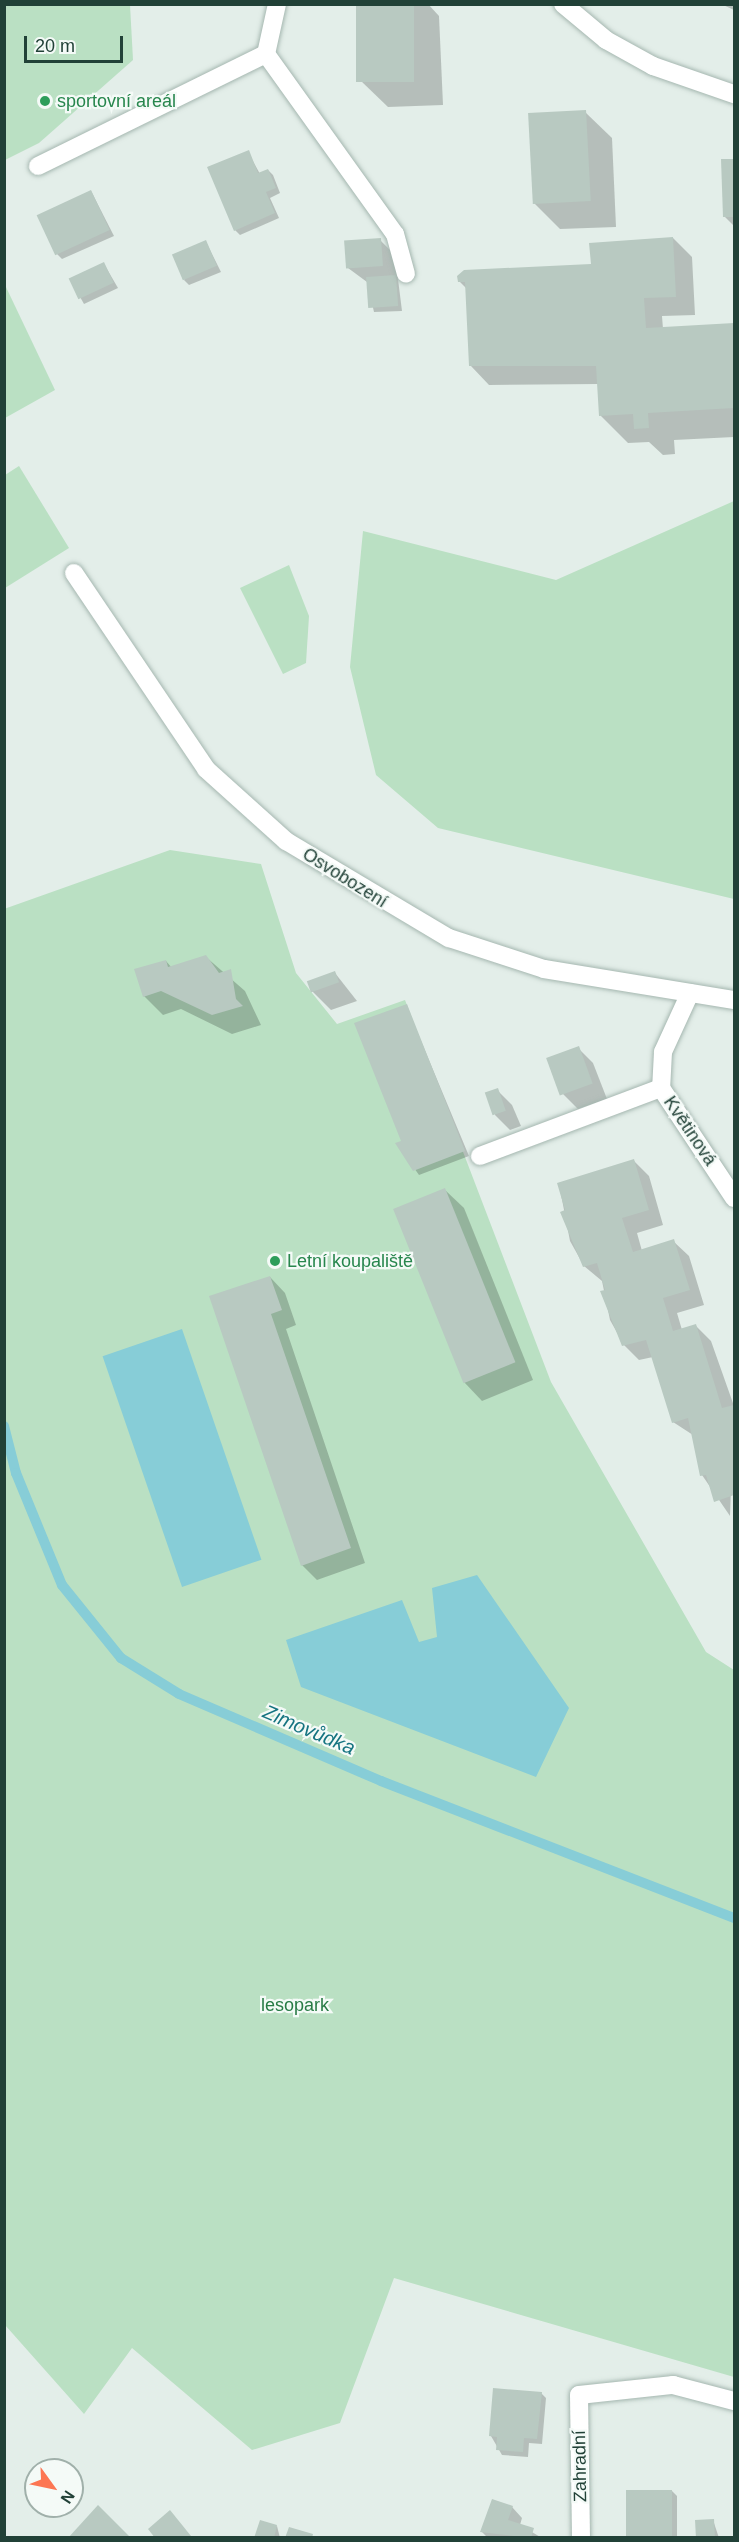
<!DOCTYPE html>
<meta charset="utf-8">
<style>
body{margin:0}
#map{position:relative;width:739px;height:2542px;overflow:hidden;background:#e3eee9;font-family:Arial,sans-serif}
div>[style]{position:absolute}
.green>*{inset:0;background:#bae0c3}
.water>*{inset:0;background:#87cdd7;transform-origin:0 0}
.shadow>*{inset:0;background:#0003}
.stream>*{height:10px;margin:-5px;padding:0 5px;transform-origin:5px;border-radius:5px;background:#87cdd7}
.building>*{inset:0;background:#b8c9c1;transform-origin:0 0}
.roads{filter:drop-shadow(0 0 2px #a5b7b0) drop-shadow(0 0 2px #a5b7b0)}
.minor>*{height:18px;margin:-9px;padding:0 9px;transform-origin:9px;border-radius:9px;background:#fff}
.dots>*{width:16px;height:16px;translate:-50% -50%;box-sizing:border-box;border:3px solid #f4faf7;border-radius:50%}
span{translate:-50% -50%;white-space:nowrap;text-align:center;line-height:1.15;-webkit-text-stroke:4.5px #f4faf7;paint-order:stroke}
.leisure-label{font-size:18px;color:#27864d}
.left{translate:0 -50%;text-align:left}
.street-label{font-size:18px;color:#214137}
.park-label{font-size:18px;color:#287b45}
.water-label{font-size:20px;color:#167481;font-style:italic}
.frame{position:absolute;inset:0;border:6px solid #214137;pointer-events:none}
.north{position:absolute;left:24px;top:2458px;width:60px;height:60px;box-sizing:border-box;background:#f4faf7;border:2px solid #a0b0aa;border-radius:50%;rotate:123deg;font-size:16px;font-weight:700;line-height:24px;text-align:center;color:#214137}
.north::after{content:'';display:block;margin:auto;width:21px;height:27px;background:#fc7653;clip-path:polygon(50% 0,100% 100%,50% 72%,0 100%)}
.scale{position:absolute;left:24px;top:36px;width:99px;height:27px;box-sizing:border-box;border:3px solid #214137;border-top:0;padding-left:8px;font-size:18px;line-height:21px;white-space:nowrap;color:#214137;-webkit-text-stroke:4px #f4faf7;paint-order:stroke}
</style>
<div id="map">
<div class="green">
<div style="clip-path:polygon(4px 5px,130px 5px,133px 60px,39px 143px,5px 160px)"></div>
<div style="clip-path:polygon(5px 285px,55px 390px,5px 418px,4px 418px)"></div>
<div style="clip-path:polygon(19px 466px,69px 548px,5px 588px,5px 475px)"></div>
<div style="clip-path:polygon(734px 501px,734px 899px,438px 828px,376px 775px,350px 667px,363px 531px,556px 580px)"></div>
<div style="clip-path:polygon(289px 565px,309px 616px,306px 663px,283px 674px,240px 588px)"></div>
<div style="clip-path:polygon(170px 850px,261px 864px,296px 973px,337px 1024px,405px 1000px,551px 1382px,706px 1652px,734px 1670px,734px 2377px,394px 2278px,340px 2423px,252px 2450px,132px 2348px,84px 2414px,5px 2325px,4px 909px)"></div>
</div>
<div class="water">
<div style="left:182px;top:1329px;width:244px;height:84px;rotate:71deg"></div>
<div style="clip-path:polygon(477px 1575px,569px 1708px,536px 1777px,301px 1687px,286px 1640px,402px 1600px,419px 1642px,437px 1637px,432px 1588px)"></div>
</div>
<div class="shadow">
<div style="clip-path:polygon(358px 4px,428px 4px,439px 16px,443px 105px,388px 107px,361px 81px)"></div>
<div style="clip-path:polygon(721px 4px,734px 4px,734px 10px)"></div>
<div style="clip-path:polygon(585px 112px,612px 138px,616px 227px,560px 229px,534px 203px)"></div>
<div style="clip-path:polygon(248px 152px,260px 174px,268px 170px,273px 175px,280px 193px,270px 198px,279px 218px,240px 235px,235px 230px)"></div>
<div style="clip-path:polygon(734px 160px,734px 226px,725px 217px,722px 161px)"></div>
<div style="clip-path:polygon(91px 191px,114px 236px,62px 259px,57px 254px)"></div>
<div style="clip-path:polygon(673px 238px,692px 257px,695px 315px,662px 316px,663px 329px,734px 325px,734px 437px,674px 440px,675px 454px,663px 455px,649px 442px,628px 443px,601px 416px,599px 384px,489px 385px,471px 366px,467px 289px,459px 281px,593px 265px)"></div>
<div style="clip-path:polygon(380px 240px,395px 255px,402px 311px,374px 312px,367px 282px,348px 268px)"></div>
<div style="clip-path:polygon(206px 242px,221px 272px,189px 285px,184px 280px)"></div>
<div style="clip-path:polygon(104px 264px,118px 288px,84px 304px,70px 279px)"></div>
<div style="clip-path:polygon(206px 957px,245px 991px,261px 1025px,232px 1034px,181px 1009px,163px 1015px,144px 996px,166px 961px,172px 968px)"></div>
<div style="clip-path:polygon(335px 973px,357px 1001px,331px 1010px,312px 991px)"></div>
<div style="clip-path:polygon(406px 1005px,469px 1156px,419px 1175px,397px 1144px,403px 1141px)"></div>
<div style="clip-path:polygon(578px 1048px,593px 1063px,607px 1099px,578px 1109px,563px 1094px)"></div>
<div style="clip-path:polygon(497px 1090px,512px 1105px,521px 1126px,510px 1130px,495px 1115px)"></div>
<div style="clip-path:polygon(634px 1161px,649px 1176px,663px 1225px,637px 1233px,642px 1251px,673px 1241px,689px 1256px,704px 1305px,677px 1313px,682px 1330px,696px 1326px,711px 1341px,734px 1406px,730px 1516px,702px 1475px,693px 1435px,673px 1422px,653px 1357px,639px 1360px,624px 1345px,610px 1320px,602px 1281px,584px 1266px,570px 1241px,559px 1184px)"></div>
<div style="clip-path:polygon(445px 1190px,464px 1208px,533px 1380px,482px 1401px,464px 1382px)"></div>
<div style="clip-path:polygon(270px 1277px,285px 1293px,296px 1325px,286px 1329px,365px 1563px,317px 1580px,302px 1565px,211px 1297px)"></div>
<div style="clip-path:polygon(541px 2393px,546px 2398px,542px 2444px,529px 2443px,528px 2457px,502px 2455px,491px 2436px)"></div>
<div style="clip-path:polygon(672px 2491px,677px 2496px,677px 2538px,627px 2538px)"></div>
<div style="clip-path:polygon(512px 2507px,522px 2518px,520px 2525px,542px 2538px,488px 2538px,482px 2532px)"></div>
<div style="clip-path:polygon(713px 2520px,719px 2538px,697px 2538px)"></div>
<div style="clip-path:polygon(277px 2526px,280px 2538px,256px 2538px)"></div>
</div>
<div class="stream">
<div style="left:4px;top:1426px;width:49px;rotate:75.7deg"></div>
<div style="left:16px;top:1473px;width:121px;rotate:67.7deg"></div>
<div style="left:62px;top:1585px;width:94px;rotate:51.1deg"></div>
<div style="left:121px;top:1658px;width:68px;rotate:31.8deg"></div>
<div style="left:179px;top:1694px;width:220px;rotate:23.3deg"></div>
<div style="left:381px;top:1781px;width:379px;rotate:21.2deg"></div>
</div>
<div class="building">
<div style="left:356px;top:4px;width:58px;height:78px"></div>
<div style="left:586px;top:110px;width:91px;height:58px;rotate:87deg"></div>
<div style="clip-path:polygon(249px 150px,258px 173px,268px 169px,276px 188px,266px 192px,275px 213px,234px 231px,207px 167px)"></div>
<div style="clip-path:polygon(721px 159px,734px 159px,734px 217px,723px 217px)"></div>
<div style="left:91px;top:190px;width:44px;height:60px;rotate:65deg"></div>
<div style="clip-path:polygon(673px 237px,676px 297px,644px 298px,646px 328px,734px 323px,734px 408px,648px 413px,649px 428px,634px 429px,633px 414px,599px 416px,596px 366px,469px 366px,465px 282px,458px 282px,457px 276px,464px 270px,591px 264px,589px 243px)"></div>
<div style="left:381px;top:238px;width:28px;height:37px;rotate:86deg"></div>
<div style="left:206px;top:240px;width:28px;height:37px;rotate:67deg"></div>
<div style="left:104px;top:262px;width:23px;height:39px;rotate:65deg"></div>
<div style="left:396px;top:275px;width:31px;height:30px;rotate:86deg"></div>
<div style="clip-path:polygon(206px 955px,219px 973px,231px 969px,236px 999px,243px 1006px,212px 1015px,161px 991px,143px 997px,134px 969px,166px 960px,168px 967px)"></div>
<div style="left:335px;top:971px;width:12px;height:30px;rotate:70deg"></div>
<div style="clip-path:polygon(407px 1004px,465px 1151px,413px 1171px,395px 1143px,401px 1141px,354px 1023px)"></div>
<div style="left:579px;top:1046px;width:40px;height:35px;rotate:70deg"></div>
<div style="left:498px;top:1088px;width:24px;height:14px;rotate:71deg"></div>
<div style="clip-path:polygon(634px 1159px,649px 1210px,622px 1218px,633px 1252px,674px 1239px,690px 1290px,663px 1298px,673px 1331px,696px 1324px,722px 1408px,734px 1405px,734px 1495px,714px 1502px,706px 1475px,700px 1476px,688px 1418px,672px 1423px,646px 1340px,622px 1346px,600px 1291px,605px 1290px,597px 1263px,583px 1267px,560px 1212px,565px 1210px,557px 1183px)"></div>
<div style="left:445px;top:1188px;width:188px;height:56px;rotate:68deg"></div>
<div style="clip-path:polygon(270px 1276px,282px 1310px,271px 1314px,351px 1548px,301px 1566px,209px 1296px)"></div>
<div style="clip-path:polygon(493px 2388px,542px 2392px,537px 2439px,524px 2438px,523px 2452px,496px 2450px,497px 2437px,489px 2436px)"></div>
<div style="left:626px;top:2490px;width:46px;height:47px"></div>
<div style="clip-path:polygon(492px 2499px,513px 2506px,508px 2520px,534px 2528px,531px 2538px,480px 2532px)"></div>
<div style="clip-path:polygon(98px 2505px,131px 2538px,68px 2538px)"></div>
<div style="clip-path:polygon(170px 2510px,191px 2536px,189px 2538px,155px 2538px,148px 2529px)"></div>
<div style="left:714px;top:2519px;width:19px;height:19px;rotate:87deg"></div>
<div style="clip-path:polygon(260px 2520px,277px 2525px,274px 2538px,254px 2538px)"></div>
<div style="clip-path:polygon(289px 2527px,313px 2534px,312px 2538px,285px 2538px)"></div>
</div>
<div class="roads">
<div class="minor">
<div style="left:277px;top:4px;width:51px;rotate:102.4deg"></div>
<div style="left:266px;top:54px;width:221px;rotate:54.4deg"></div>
<div style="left:395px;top:234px;width:41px;rotate:74.6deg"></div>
<div style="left:563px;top:4px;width:56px;rotate:39.9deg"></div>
<div style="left:606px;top:40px;width:54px;rotate:29deg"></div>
<div style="left:653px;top:66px;width:86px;rotate:19.1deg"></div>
<div style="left:38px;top:166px;width:254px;rotate:-26.2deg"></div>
<div style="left:74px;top:573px;width:236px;rotate:56deg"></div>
<div style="left:206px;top:769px;width:108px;rotate:42deg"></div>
<div style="left:286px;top:841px;width:190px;rotate:30.8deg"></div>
<div style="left:449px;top:938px;width:100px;rotate:18.1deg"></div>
<div style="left:544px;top:969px;width:193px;rotate:9.3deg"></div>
<div style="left:690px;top:993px;width:65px;rotate:114.6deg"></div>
<div style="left:663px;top:1052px;width:36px;rotate:93deg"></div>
<div style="left:661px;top:1088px;width:132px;rotate:56.4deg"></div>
<div style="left:480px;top:1156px;width:193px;rotate:-20.6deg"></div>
<div style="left:581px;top:2538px;width:143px;rotate:-90.8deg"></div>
<div style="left:579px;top:2395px;width:95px;rotate:-6.1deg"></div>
<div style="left:673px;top:2385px;width:63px;rotate:14.7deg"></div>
</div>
</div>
<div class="dots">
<div style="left:45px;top:101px;background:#2e9e5b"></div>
<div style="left:275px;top:1261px;background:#2e9e5b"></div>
</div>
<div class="leisure-label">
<span class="left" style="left:57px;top:101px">sportovní areál</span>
<span class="left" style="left:287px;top:1261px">Letní koupaliště</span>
</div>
<div class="street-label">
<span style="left:345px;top:878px;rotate:32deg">Osvobození</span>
<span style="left:690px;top:1131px;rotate:56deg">Květinová</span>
<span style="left:580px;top:2466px;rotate:-91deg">Zahradní</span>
</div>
<div class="park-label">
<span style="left:295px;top:2005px">lesopark</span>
</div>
<div class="water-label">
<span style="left:309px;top:1730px;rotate:23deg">Zimovůdka</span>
</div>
<div class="frame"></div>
<div class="north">N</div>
<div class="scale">20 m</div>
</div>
